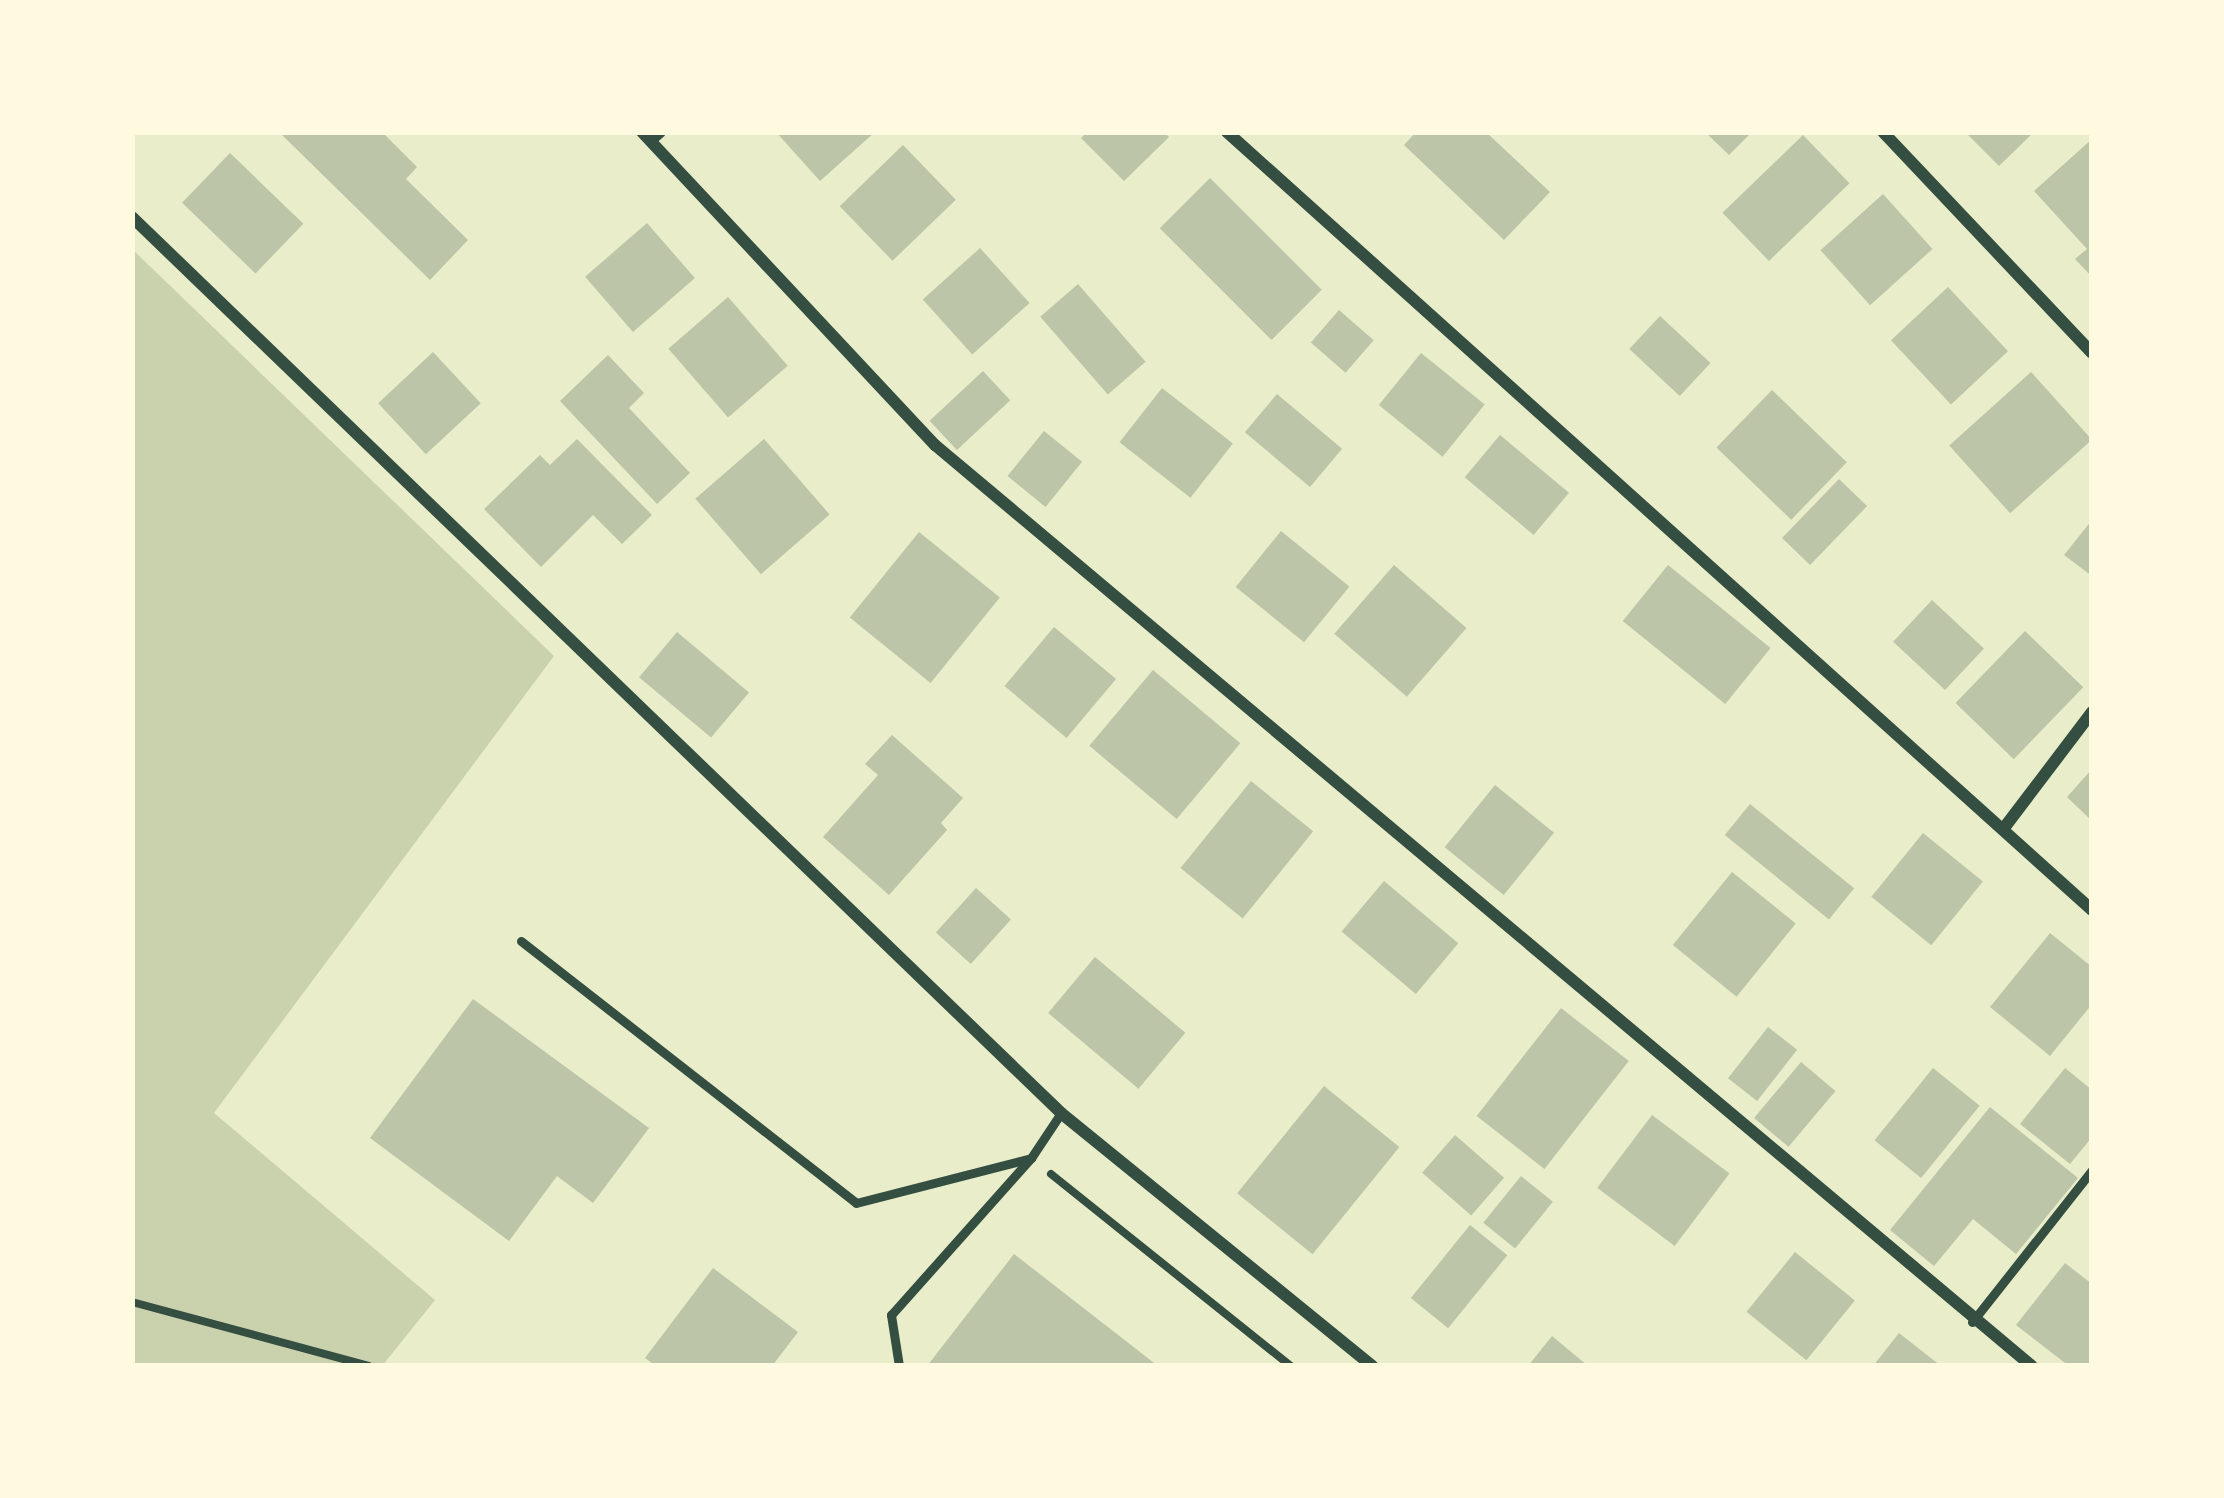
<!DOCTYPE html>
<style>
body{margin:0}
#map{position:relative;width:2224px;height:1498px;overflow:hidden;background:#e9edc9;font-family:Lora,serif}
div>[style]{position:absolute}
.green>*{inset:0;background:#cad2ad}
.building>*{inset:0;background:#bcc5a7;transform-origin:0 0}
.path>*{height:8px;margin:-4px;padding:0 4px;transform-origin:4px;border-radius:4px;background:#344e41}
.service>*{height:9px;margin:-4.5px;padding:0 4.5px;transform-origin:4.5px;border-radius:4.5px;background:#344e41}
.minor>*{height:12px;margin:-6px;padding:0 6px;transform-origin:6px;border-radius:6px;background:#344e41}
span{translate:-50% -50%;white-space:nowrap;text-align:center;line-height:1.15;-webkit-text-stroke:12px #fefae0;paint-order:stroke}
.frame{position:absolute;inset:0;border:135px solid #fefae0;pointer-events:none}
</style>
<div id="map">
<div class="green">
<div style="clip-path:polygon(132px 249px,554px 656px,214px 1113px,435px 1300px,382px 1366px,132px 1366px)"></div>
</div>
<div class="building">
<div style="clip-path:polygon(279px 132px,382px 132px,417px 167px,406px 179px,468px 240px,430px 280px)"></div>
<div style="clip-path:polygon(776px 132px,875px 132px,820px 181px)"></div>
<div style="clip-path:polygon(1087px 132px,1164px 132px,1169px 137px,1124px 181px,1081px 138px)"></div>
<div style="clip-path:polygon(1416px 132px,1486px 132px,1550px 192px,1504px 240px,1404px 145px)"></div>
<div style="clip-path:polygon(1705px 132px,1752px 132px,1729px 155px)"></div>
<div style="clip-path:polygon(1965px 132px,2034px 132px,1999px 166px)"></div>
<div style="left:1803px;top:135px;width:67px;height:112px;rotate:46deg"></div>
<div style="clip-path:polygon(2092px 139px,2092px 277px,2075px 259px,2087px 249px,2034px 191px)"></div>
<div style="left:903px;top:145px;width:76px;height:88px;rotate:46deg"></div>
<div style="left:230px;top:153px;width:102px;height:69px;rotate:44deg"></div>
<div style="left:1210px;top:178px;width:158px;height:71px;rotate:45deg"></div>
<div style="left:1883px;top:194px;width:74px;height:84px;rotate:48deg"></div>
<div style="left:647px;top:223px;width:73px;height:82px;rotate:49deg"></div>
<div style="left:980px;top:248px;width:74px;height:77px;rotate:48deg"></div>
<div style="left:1078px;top:284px;width:103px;height:50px;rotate:49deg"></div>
<div style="left:1948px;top:287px;width:88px;height:78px;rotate:47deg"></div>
<div style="left:728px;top:297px;width:91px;height:79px;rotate:49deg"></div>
<div style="left:1339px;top:310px;width:46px;height:43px;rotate:41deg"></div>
<div style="left:1660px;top:316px;width:69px;height:45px;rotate:43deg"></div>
<div style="left:433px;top:352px;width:70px;height:75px;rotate:47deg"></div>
<div style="left:1421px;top:353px;width:82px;height:67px;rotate:39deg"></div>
<div style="clip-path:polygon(608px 355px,644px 393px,629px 408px,690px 473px,657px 504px,560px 401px)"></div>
<div style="left:983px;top:371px;width:40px;height:73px;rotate:47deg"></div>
<div style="left:2031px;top:372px;width:91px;height:110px;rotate:48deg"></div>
<div style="left:1162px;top:388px;width:90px;height:69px;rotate:38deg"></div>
<div style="left:1772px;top:390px;width:104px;height:80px;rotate:44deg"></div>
<div style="left:1277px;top:394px;width:85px;height:50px;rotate:40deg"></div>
<div style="left:1044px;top:431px;width:49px;height:58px;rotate:39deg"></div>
<div style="left:1500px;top:435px;width:90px;height:55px;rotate:40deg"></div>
<div style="clip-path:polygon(577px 439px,652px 515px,622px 544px,593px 515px,541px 567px,484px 509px,540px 455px,550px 465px)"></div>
<div style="left:764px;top:439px;width:100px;height:91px;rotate:49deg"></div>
<div style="left:1839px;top:479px;width:39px;height:82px;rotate:44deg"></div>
<div style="clip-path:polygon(2092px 520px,2092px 576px,2064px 555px)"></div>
<div style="left:1281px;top:531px;width:88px;height:72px;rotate:39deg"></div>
<div style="left:919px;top:532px;width:104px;height:110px;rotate:39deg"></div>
<div style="left:1394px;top:565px;width:96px;height:91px;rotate:41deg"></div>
<div style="left:1668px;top:565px;width:132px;height:72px;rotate:39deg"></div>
<div style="left:1932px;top:600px;width:71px;height:57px;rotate:43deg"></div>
<div style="left:1054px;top:627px;width:81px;height:77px;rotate:40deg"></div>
<div style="left:2025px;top:631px;width:81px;height:100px;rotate:44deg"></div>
<div style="left:677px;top:632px;width:94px;height:59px;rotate:40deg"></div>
<div style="left:1153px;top:670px;width:114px;height:99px;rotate:40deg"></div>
<div style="clip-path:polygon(892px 735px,963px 798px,941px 823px,947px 830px,889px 895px,823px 837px,878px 775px,865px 764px)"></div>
<div style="clip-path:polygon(2092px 769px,2092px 821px,2067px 797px)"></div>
<div style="left:1251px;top:781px;width:80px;height:112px;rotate:39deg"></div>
<div style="left:1495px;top:785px;width:76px;height:80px;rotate:39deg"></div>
<div style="left:1750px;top:804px;width:134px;height:40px;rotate:39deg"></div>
<div style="left:1923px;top:833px;width:77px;height:82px;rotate:39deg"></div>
<div style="left:1732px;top:872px;width:82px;height:94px;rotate:39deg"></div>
<div style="left:1384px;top:881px;width:97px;height:66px;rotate:40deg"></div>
<div style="left:976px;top:888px;width:47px;height:60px;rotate:42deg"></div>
<div style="clip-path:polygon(2050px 933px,2092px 967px,2092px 1004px,2050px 1056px,1990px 1007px)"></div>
<div style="left:1095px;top:957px;width:118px;height:73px;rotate:40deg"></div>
<div style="clip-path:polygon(473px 999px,649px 1128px,593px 1203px,557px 1176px,509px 1241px,370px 1138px)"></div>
<div style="left:1561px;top:1008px;width:86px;height:137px;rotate:38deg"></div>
<div style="left:1768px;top:1027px;width:37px;height:65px;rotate:38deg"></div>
<div style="left:1801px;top:1062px;width:45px;height:73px;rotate:40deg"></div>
<div style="left:1933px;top:1068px;width:60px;height:93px;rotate:39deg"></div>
<div style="clip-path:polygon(2065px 1068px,2092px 1090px,2092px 1137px,2070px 1164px,2020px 1124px)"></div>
<div style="left:1324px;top:1086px;width:97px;height:138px;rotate:39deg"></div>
<div style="clip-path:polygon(1990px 1107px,2078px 1178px,2016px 1254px,1973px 1219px,1934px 1266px,1890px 1230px)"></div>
<div style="left:1652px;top:1115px;width:97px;height:91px;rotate:37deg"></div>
<div style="left:1455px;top:1135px;width:65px;height:50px;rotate:41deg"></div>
<div style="left:1521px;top:1176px;width:41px;height:60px;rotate:39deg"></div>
<div style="left:1470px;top:1225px;width:48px;height:94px;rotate:39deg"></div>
<div style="left:1795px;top:1252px;width:77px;height:77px;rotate:39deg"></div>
<div style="clip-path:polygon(1014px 1254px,1158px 1366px,927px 1366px)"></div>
<div style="clip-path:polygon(2065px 1263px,2092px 1284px,2092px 1366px,2069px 1366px,2016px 1325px)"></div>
<div style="clip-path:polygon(713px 1268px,798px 1332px,772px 1366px,656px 1366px,645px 1358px)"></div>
<div style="clip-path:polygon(1899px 1333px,1941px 1366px,1873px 1366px)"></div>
<div style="clip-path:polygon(1552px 1336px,1588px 1366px,1528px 1366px)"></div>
</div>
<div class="path">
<div style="left:1051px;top:1174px;width:307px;rotate:38.7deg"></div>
<div style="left:132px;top:1302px;width:245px;rotate:15.1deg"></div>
</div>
<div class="service">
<div style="left:651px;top:141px;width:13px;rotate:-42deg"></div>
<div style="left:521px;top:941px;width:425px;rotate:38deg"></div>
<div style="left:856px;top:1203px;width:181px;rotate:-14.4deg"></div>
<div style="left:1972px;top:1322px;width:194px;rotate:-51.7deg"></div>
<div style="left:899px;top:1366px;width:52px;rotate:-98.9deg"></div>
<div style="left:891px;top:1315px;width:210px;rotate:-48.3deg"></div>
<div style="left:1031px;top:1158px;width:54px;rotate:-56.3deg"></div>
</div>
<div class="minor">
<div style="left:642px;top:132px;width:429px;rotate:46.9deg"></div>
<div style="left:935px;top:445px;width:1432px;rotate:40.02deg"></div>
<div style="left:1227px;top:132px;width:1163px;rotate:41.97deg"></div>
<div style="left:1883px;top:132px;width:304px;rotate:46.6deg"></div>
<div style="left:132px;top:217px;width:1291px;rotate:43.96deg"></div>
<div style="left:1061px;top:1113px;width:401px;rotate:39.1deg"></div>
<div style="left:2004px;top:828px;width:146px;rotate:-52.8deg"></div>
</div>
<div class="frame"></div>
</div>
